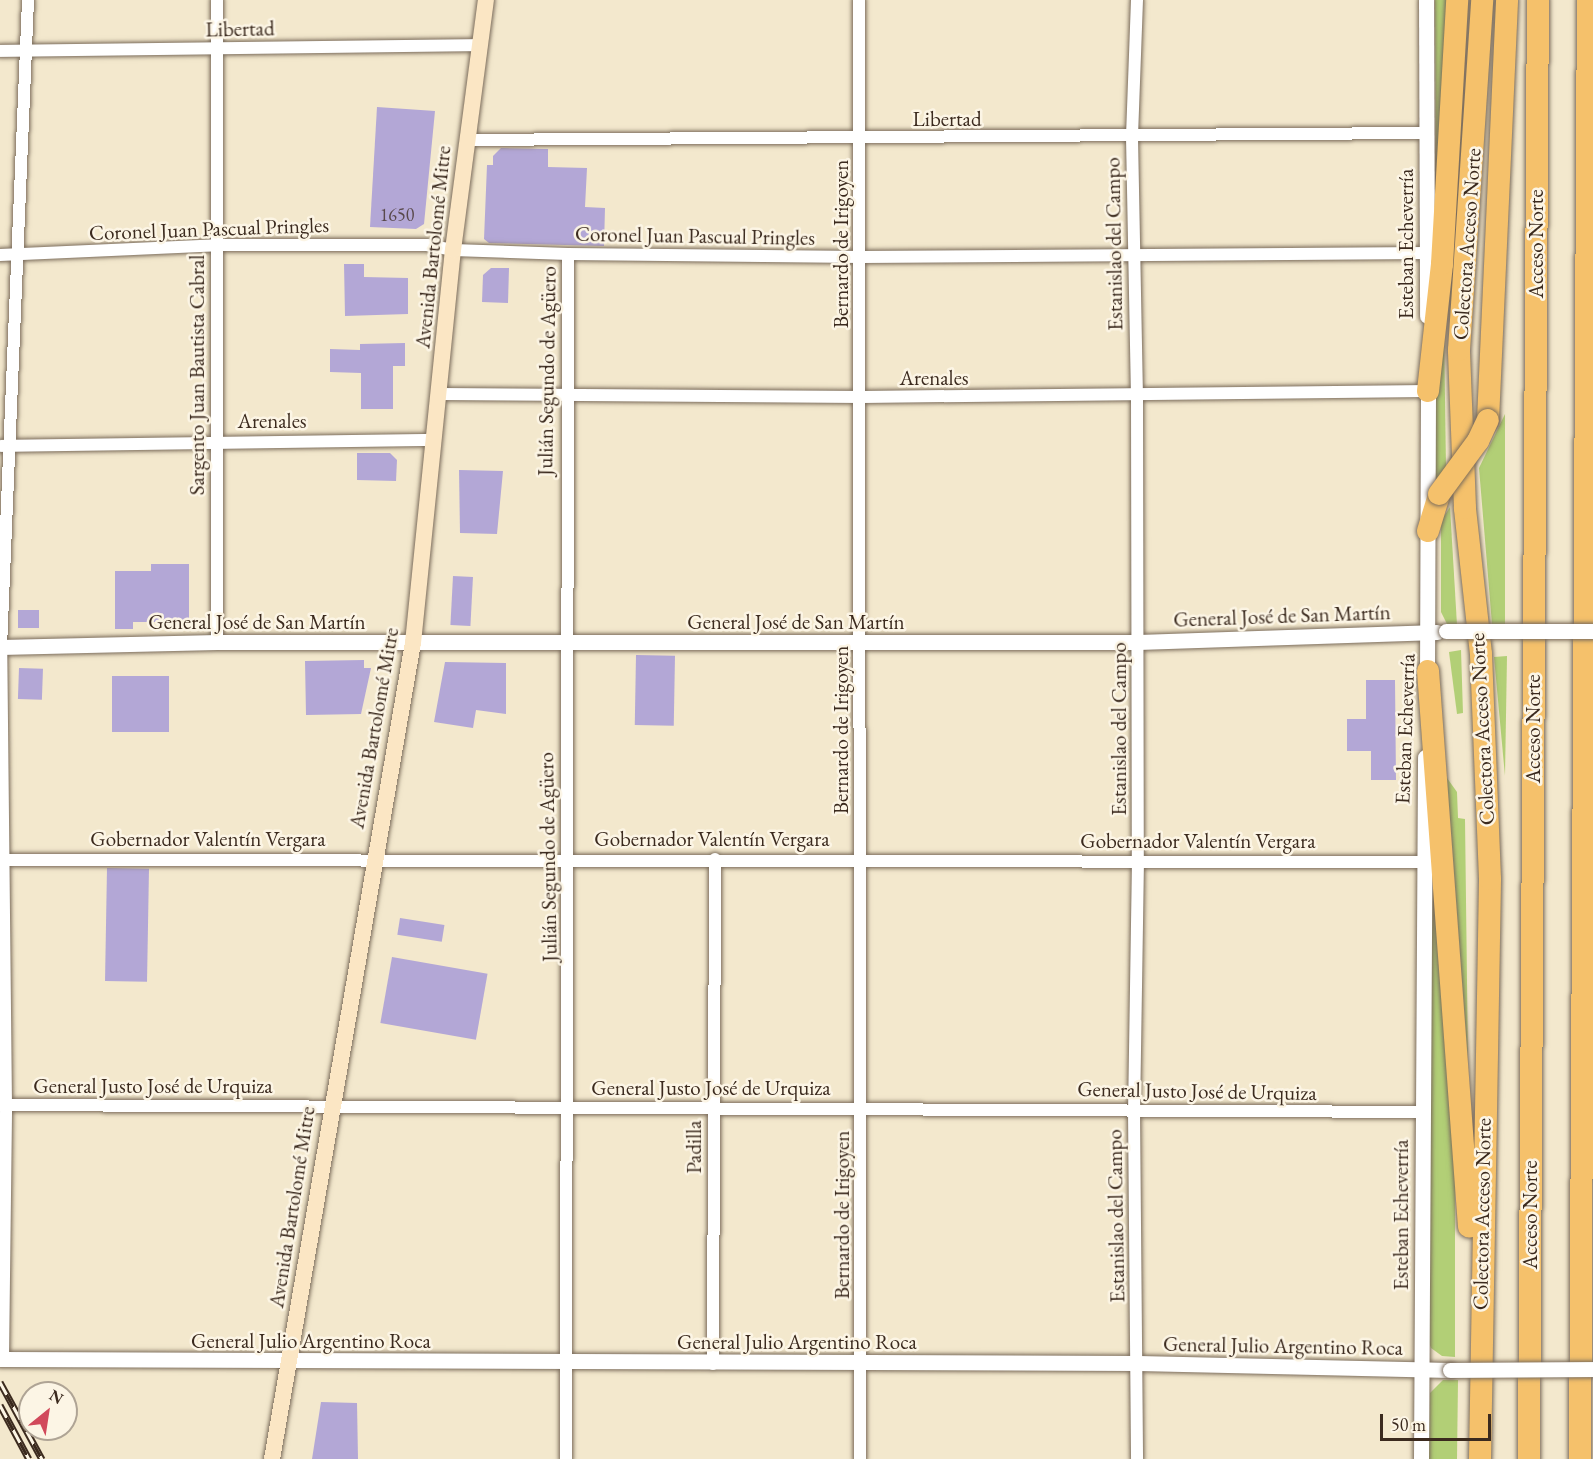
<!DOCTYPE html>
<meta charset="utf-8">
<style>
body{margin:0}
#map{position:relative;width:1593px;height:1459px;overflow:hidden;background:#f3e8cd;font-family:"EB Garamond",serif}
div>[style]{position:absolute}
.green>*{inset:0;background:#b2cf76}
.building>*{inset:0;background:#b3a7d6;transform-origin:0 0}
.roads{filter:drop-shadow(0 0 2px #7b6c5b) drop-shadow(0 0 2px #7b6c5b)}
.minor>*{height:12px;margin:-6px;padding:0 6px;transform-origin:6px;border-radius:6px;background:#fff}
.tertiary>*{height:15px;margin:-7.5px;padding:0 7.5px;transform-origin:7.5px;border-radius:7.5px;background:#fff}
.secondary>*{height:16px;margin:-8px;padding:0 8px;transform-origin:8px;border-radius:8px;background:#fbe6c4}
.motorway>*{height:22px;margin:-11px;padding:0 11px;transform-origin:11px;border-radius:11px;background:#f5c16b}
.rail>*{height:7px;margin-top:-3.5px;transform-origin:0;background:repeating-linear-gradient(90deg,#fcf5e5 0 14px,#3b2a1e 0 28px);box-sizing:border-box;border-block:2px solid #3b2a1e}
.bridges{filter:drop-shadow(0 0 2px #7b6c5b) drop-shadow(0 0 2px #7b6c5b)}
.tertiary-bridge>*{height:15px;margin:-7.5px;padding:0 7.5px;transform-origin:7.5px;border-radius:7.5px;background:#fff}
.motorway-bridge>*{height:22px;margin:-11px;padding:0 11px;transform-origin:11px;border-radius:11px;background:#f5c16b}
span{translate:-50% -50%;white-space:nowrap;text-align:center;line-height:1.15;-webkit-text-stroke:5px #fcf5e5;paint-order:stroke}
.number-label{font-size:18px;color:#59494c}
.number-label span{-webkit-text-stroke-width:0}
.street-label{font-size:21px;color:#3b2a1e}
.north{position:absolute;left:18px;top:1381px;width:60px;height:60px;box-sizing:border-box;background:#fcf5e5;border:2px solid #afa495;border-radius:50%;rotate:30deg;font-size:16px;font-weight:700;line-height:24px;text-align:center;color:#3b2a1e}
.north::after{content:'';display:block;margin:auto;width:21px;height:27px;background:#d1495b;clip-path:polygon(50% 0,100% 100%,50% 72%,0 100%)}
.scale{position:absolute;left:1380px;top:1414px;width:111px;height:27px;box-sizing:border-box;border:3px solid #3b2a1e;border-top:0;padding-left:8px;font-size:18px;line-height:21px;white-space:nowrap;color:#3b2a1e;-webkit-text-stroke:4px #fcf5e5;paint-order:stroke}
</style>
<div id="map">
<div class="green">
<div style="clip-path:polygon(1435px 0,1450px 0,1441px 171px,1436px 171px)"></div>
<div style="clip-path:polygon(1444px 330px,1446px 468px,1434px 483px,1436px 399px)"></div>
<div style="clip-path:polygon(1505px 414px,1505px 624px,1492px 624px,1479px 468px)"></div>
<div style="clip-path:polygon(1450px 507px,1457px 625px,1448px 626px,1441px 612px,1441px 521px)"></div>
<div style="clip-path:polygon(1461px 650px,1463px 713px,1457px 714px,1449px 652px)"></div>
<div style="clip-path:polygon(1507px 656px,1505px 776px,1494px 657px)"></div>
<div style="clip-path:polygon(1447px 778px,1457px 792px,1458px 818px,1465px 819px,1468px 1062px)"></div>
<div style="clip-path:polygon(1429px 827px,1455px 1175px,1455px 1357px,1442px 1356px,1431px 1348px,1427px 1338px)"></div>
<div style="clip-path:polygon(1443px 1380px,1458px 1380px,1457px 1459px,1429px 1459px,1430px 1393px)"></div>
</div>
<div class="building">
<div style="clip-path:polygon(377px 107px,435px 111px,424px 224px,416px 229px,370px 227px)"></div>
<div style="clip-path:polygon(501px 148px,548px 149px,548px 167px,587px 168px,585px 207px,605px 208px,604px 246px,489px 243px,484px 239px,487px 165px,493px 165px,493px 156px)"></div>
<div style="clip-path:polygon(344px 264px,364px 264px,364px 277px,408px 278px,408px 314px,345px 316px)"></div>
<div style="clip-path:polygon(491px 268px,509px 268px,508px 303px,482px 302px,483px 275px)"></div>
<div style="clip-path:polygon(405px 343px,405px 366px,393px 366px,393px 409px,361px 409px,361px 373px,330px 372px,330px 349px,360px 350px,360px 344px)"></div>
<div style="clip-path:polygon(357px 453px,390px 453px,397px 460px,396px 481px,357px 480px)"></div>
<div style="clip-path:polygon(459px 470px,503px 471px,497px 534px,460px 533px)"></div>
<div style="clip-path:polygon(151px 564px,189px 564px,189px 622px,133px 622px,133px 629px,115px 629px,115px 571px,151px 571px)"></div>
<div style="left:453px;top:576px;width:20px;height:49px;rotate:3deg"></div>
<div style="left:18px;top:610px;width:21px;height:18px"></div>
<div style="left:636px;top:655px;width:39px;height:70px;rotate:1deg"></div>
<div style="clip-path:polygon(364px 660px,364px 668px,371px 668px,361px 714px,306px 715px,305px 661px)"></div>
<div style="clip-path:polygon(445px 662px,506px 663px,506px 714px,476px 710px,473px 728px,434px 722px)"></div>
<div style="left:19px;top:668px;width:24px;height:31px;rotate:2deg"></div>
<div style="left:112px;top:676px;width:57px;height:56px"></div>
<div style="clip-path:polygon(1366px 680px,1395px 680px,1396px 780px,1371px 780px,1371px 751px,1347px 751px,1347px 719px,1366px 719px)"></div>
<div style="left:107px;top:868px;width:42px;height:113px;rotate:1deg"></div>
<div style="left:400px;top:918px;width:45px;height:17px;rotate:9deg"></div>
<div style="left:392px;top:957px;width:97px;height:67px;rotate:10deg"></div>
<div style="clip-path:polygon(321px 1402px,357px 1403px,358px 1459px,312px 1459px)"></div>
</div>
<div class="roads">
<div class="minor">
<div style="left:859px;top:0;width:1459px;rotate:89.96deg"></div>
<div style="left:1137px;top:0;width:137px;rotate:92.1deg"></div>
<div style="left:1132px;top:137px;width:259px;rotate:88.9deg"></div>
<div style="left:1137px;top:396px;width:464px;rotate:89.9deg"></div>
<div style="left:1138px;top:860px;width:250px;rotate:90.9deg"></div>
<div style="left:1134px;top:1110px;width:349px;rotate:89.5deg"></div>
<div style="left:0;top:51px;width:480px;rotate:-0.7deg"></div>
<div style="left:467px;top:140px;width:960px;rotate:-0.42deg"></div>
<div style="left:0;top:255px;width:217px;rotate:-2.6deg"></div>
<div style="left:217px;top:245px;width:210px"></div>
<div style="left:427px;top:245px;width:26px;rotate:11deg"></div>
<div style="left:453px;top:250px;width:115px;rotate:2deg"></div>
<div style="left:568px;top:254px;width:293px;rotate:0.6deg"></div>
<div style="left:861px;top:257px;width:566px;rotate:-0.4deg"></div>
<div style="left:440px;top:394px;width:422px;rotate:0.4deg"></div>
<div style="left:862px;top:397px;width:566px;rotate:-0.61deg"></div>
<div style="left:1px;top:446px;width:434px;rotate:-0.8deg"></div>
<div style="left:217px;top:642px;width:642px;rotate:-90deg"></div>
<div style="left:0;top:860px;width:1423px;rotate:0.08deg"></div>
<div style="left:0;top:1105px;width:1422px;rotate:0.28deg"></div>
<div style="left:3px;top:1359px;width:254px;rotate:-89.3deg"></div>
<div style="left:6px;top:1105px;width:458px;rotate:-90.6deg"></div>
<div style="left:1px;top:647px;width:648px;rotate:-87.61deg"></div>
<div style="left:713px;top:1364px;width:505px;rotate:-89.77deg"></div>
<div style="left:566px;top:1459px;width:1205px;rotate:-89.9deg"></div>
</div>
<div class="tertiary">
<div style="left:1426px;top:0;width:316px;rotate:89.8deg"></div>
<div style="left:0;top:647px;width:217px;rotate:-1.3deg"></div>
<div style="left:217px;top:642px;width:921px"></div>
<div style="left:1138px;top:642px;width:299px;rotate:-1.9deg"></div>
<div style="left:1427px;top:679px;width:297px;rotate:-89.8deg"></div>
<div style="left:0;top:1359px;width:1138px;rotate:0.2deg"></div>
<div style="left:1138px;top:1363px;width:312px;rotate:1.3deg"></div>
<div style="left:1421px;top:1459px;width:702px;rotate:-89.67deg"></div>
</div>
<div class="secondary">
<div style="left:272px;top:1459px;width:828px;rotate:-80.2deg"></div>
<div style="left:413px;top:643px;width:395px;rotate:-84.2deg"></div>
<div style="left:453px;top:250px;width:252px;rotate:-82.5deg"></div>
</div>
<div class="motorway">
<div style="left:1428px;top:391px;width:128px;rotate:-83.7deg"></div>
<div style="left:1442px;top:264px;width:264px;rotate:-86.7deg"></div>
<div style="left:1488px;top:420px;width:420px;rotate:-87.4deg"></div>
<div style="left:1428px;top:531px;width:39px;rotate:-73deg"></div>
<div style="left:1428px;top:671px;width:557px;rotate:85.78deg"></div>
<div style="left:1480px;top:1459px;width:580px;rotate:-89.01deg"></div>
<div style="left:1490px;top:879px;width:225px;rotate:-92.3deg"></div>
<div style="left:1481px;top:654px;width:147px;rotate:-96.3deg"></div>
<div style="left:1465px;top:508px;width:158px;rotate:-92.2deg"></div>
<div style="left:1459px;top:350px;width:351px;rotate:-86.2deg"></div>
<div style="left:1529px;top:1459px;width:1459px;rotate:-89.65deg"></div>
<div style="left:1580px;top:1459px;width:1459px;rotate:-89.69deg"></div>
</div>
</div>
<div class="rail">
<div style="left:0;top:1382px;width:88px;rotate:61.4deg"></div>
<div style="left:0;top:1405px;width:61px;rotate:61.8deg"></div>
</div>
<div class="bridges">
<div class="tertiary-bridge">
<div style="left:1446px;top:631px;width:147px"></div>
<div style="left:1450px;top:1370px;width:143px;rotate:-0.4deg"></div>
</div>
<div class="motorway-bridge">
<div style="left:1439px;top:494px;width:66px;rotate:-53.7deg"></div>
<div style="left:1478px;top:441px;width:23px;rotate:-65deg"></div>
</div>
</div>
<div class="number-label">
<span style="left:397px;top:215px">1650</span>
</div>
<div class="street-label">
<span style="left:240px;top:29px;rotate:-1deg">Libertad</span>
<span style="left:947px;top:119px">Libertad</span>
<span style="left:209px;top:229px;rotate:-2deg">Coronel Juan Pascual Pringles</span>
<span style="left:695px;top:236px;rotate:1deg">Coronel Juan Pascual Pringles</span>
<span style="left:841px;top:244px;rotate:-90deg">Bernardo de Irigoyen</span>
<span style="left:1114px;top:244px;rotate:-91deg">Estanislao del Campo</span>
<span style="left:1406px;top:244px;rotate:-90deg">Esteban Echeverría</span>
<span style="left:1467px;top:244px;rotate:-86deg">Colectora Acceso Norte</span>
<span style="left:1536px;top:244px;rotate:-90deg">Acceso Norte</span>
<span style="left:433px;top:247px;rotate:-84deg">Avenida Bartolomé Mitre</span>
<span style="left:547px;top:371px;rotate:-89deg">Julián Segundo de Agüero</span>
<span style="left:197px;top:375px;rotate:-90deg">Sargento Juan Bautista Cabral</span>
<span style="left:934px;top:378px">Arenales</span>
<span style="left:272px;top:421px">Arenales</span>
<span style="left:1282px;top:616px;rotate:-2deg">General José de San Martín</span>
<span style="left:257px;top:622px">General José de San Martín</span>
<span style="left:796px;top:622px">General José de San Martín</span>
<span style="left:374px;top:728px;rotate:-80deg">Avenida Bartolomé Mitre</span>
<span style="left:1119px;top:729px;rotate:-90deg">Estanislao del Campo</span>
<span style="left:1405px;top:729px;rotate:-88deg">Esteban Echeverría</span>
<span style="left:1482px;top:729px;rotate:-93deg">Colectora Acceso Norte</span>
<span style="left:1533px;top:729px;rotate:-90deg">Acceso Norte</span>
<span style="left:841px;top:730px;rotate:-90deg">Bernardo de Irigoyen</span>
<span style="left:208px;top:839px">Gobernador Valentín Vergara</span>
<span style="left:712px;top:839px">Gobernador Valentín Vergara</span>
<span style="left:1198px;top:841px">Gobernador Valentín Vergara</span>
<span style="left:548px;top:857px;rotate:-91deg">Julián Segundo de Agüero</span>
<span style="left:153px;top:1086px">General Justo José de Urquiza</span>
<span style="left:711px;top:1088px">General Justo José de Urquiza</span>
<span style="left:1197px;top:1091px;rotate:1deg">General Justo José de Urquiza</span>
<span style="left:694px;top:1147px;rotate:-90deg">Padilla</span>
<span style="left:292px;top:1207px;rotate:-81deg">Avenida Bartolomé Mitre</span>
<span style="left:1482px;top:1214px;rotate:-89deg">Colectora Acceso Norte</span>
<span style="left:842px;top:1215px;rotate:-90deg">Bernardo de Irigoyen</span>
<span style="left:1401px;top:1215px;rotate:-90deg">Esteban Echeverría</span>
<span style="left:1530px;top:1215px;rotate:-90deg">Acceso Norte</span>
<span style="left:1116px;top:1216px;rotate:-91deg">Estanislao del Campo</span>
<span style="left:311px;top:1341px">General Julio Argentino Roca</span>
<span style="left:797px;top:1342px">General Julio Argentino Roca</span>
<span style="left:1283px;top:1346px;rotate:1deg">General Julio Argentino Roca</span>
</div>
<div class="north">N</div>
<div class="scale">50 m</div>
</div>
